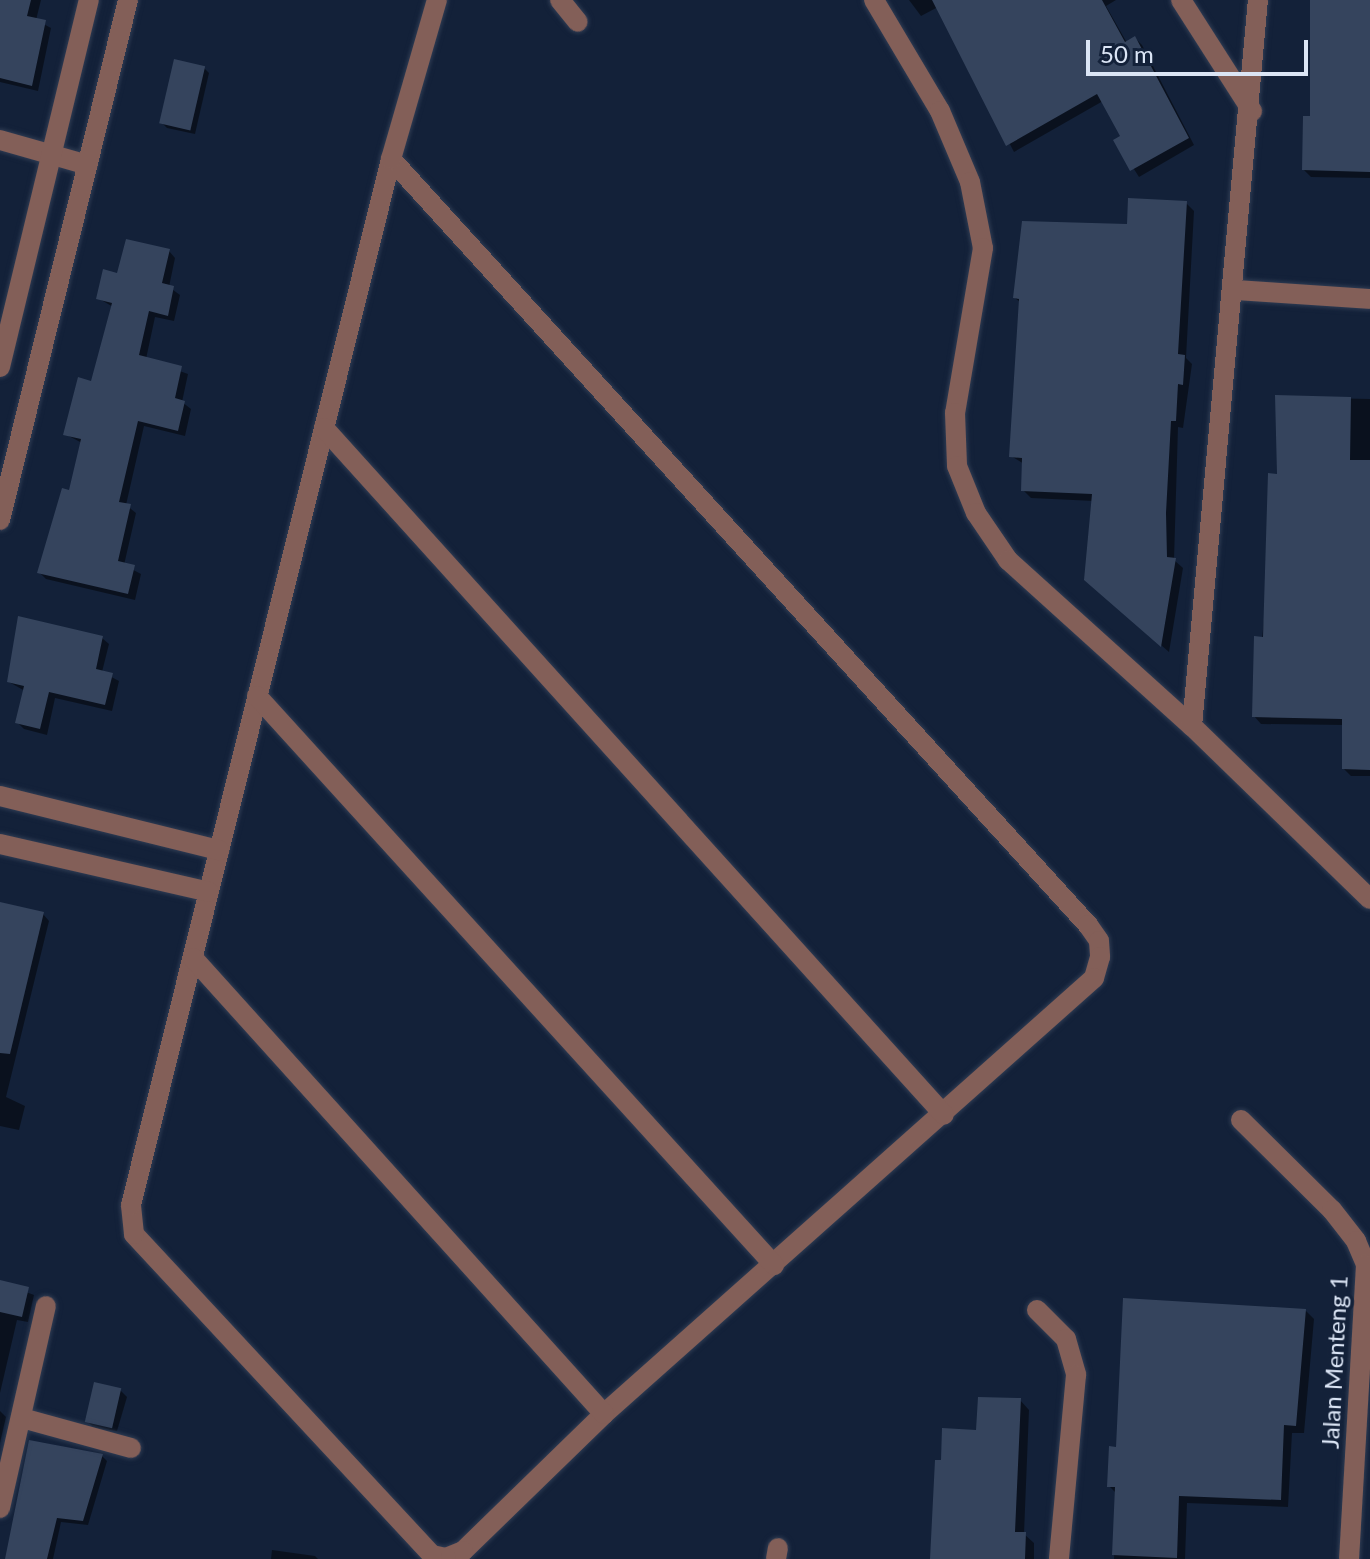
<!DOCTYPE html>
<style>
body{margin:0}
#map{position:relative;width:1370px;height:1559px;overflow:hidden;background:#132139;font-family:Lato,sans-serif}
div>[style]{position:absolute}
.shadow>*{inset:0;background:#0007}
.building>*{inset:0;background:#35445d;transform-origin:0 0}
.roads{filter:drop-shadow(0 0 2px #2f3c53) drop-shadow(0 0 2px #2f3c53)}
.street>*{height:20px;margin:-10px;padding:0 10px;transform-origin:10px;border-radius:10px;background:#835f58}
span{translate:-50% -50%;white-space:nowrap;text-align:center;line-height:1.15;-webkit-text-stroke:7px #132139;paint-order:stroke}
.street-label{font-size:24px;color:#dbe5f5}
.scale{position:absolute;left:1086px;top:40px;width:222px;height:36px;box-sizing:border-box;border:4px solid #dbe5f5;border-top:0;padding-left:10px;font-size:24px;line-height:28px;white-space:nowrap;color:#dbe5f5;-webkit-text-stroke:6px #132139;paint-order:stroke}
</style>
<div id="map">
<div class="shadow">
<div style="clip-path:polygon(0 0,41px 0,36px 20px,51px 28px,38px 91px,0 82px)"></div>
<div style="clip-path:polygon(909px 0,1116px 0,1106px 6px,1127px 43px,1135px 38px,1142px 45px,1194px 145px,1139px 177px,1116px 141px,1123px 137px,1103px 101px,1014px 152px,938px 7px,921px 16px)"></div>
<div style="clip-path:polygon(1312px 0,1370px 0,1370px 178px,1311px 177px,1304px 170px,1312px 118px)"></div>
<div style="clip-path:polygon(204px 68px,209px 73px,195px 134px,167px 128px,161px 122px)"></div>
<div style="clip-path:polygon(1186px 203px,1194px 211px,1186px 358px,1192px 364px,1183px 428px,1178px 427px,1174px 560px,1183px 568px,1169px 652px,1094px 587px,1094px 501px,1031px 498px,1023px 490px,1024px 464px,1011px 456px,1021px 303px,1015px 298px,1128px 226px)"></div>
<div style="clip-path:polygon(169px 251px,175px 258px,169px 287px,180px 295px,174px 321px,155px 317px,146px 359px,188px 374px,182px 402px,191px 409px,185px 436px,144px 426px,126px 505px,136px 513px,124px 565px,141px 574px,135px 600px,46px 579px,39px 572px,70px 492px,82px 443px,65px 434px,93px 383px,113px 307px,98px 298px,119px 275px)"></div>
<div style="clip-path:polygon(1277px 397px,1370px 399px,1370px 776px,1351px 776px,1344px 769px,1344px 725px,1261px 724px,1254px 716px,1279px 476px)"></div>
<div style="clip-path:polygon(102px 638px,109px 644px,102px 672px,119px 681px,112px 711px,55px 698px,47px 735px,24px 729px,18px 723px,25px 691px,9px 682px)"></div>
<div style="clip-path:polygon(0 904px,43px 914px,49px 921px,6px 1097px,25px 1106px,19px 1130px,0 1126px)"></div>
<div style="clip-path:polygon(0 1282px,34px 1295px,28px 1322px,17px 1320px,0 1393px)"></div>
<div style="clip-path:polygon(1306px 1311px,1314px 1319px,1304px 1433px,1292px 1433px,1288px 1507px,1187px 1503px,1185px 1559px,1114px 1559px,1117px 1494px,1109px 1486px,1118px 1449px)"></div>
<div style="clip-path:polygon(120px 1390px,127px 1397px,117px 1431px,94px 1428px,87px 1421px)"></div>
<div style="clip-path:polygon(1020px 1400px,1029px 1410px,1024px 1534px,1034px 1543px,1034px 1559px,932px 1559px,942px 1462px)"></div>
<div style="clip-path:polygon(0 1411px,6px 1417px,0 1443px)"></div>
<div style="clip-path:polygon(102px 1456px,107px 1461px,88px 1525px,61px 1522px,53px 1559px,5px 1559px)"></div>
<div style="clip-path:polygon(272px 1550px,315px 1556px,318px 1559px,271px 1559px)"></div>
</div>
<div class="building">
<div style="clip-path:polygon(0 0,31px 0,27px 16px,46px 20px,32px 86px,0 78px)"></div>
<div style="clip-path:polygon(932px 0,1102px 0,1125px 42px,1135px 36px,1189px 138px,1130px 171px,1113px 140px,1120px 136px,1097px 94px,1006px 146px)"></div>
<div style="clip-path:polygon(1310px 0,1370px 0,1370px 172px,1302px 170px,1303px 116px,1310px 116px)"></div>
<div style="left:174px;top:59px;width:32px;height:66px;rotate:13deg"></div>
<div style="clip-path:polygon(1128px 198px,1187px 201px,1178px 354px,1185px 355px,1183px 385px,1178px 384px,1176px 421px,1171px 421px,1166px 513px,1167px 557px,1176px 558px,1161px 647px,1084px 580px,1092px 494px,1021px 491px,1022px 458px,1009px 457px,1019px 299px,1013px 298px,1022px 221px,1127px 224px)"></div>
<div style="clip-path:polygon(126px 239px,170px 249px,162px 283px,174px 286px,168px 316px,149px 311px,139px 355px,182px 366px,175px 398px,185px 401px,178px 431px,138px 421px,119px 502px,131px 504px,118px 561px,135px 565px,128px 594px,37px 573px,62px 488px,69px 490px,81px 439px,63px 435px,78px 377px,91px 381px,112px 303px,96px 299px,103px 269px,117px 273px)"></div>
<div style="clip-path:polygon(1275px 395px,1351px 397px,1350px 460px,1370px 460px,1370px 770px,1342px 769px,1342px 719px,1252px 717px,1254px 636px,1263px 637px,1268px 473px,1277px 474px)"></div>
<div style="clip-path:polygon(18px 616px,103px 636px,96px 669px,113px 673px,105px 705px,49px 692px,40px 729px,15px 723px,24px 686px,7px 682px)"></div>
<div style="clip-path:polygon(0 902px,44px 912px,10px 1054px,0 1053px)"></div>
<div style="clip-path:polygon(0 1280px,29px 1287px,22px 1317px,0 1312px)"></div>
<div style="clip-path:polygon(1123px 1298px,1306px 1309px,1296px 1426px,1284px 1425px,1281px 1500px,1179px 1496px,1177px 1558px,1112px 1555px,1115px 1487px,1107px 1487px,1109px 1446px,1116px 1447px)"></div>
<div style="left:94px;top:1382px;width:28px;height:41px;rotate:13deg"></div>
<div style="clip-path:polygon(978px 1397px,1021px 1398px,1015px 1532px,1026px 1532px,1025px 1559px,930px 1559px,935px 1460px,941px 1460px,942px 1428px,976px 1430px)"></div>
<div style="clip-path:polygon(29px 1440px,103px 1454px,83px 1521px,57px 1518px,47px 1559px,5px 1559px)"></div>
</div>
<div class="roads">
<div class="street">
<div style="left:560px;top:0;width:28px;rotate:51deg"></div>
<div style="left:874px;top:0;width:129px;rotate:59.3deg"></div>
<div style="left:940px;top:111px;width:77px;rotate:67.1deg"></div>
<div style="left:970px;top:182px;width:67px;rotate:78.9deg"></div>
<div style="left:983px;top:248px;width:167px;rotate:99.6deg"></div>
<div style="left:955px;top:413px;width:53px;rotate:87.8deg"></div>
<div style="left:957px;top:466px;width:51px;rotate:68deg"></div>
<div style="left:976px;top:513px;width:57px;rotate:55.8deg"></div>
<div style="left:1008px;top:560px;width:248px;rotate:42.1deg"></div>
<div style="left:1192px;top:726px;width:248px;rotate:44.2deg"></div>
<div style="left:1181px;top:0;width:132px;rotate:57.4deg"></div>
<div style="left:0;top:140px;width:91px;rotate:15.9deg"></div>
<div style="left:391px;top:159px;width:1036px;rotate:47.7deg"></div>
<div style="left:1088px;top:925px;width:19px;rotate:55deg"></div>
<div style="left:1099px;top:941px;width:16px;rotate:86deg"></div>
<div style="left:1100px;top:957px;width:22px;rotate:106deg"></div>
<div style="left:1094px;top:978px;width:656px;rotate:138.34deg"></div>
<div style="left:604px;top:1414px;width:197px;rotate:135.8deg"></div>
<div style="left:463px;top:1551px;width:18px;rotate:158deg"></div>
<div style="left:446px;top:1558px;width:14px;rotate:-168deg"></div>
<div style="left:432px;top:1555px;width:438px;rotate:-132.9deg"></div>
<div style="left:134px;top:1234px;width:29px;rotate:-96deg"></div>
<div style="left:131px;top:1205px;width:1078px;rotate:-76.04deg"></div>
<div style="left:391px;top:159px;width:166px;rotate:-73.9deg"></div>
<div style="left:1235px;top:290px;width:135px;rotate:3.8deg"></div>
<div style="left:0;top:367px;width:378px;rotate:-76.4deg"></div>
<div style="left:324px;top:428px;width:925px;rotate:47.93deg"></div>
<div style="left:0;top:520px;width:536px;rotate:-76.17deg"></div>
<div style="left:257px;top:696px;width:769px;rotate:47.74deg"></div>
<div style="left:1192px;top:726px;width:729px;rotate:-84.81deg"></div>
<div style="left:0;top:796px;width:226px;rotate:13.9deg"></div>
<div style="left:0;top:844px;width:214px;rotate:12.9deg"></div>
<div style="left:193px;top:958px;width:614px;rotate:47.97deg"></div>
<div style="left:1241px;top:1120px;width:128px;rotate:44.7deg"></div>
<div style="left:1332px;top:1210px;width:39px;rotate:52deg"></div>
<div style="left:1356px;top:1241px;width:26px;rotate:67deg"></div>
<div style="left:1366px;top:1265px;width:294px;rotate:93.3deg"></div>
<div style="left:1037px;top:1310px;width:41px;rotate:45deg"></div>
<div style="left:1066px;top:1339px;width:37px;rotate:74deg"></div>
<div style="left:1076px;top:1375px;width:185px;rotate:95.3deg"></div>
<div style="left:22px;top:1418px;width:113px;rotate:15.4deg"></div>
<div style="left:0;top:1508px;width:207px;rotate:-77.2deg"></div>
<div style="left:776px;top:1559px;width:11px;rotate:-80deg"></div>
</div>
</div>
<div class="street-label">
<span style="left:1334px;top:1362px;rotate:-87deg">Jalan Menteng 1</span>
</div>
<div class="scale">50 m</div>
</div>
